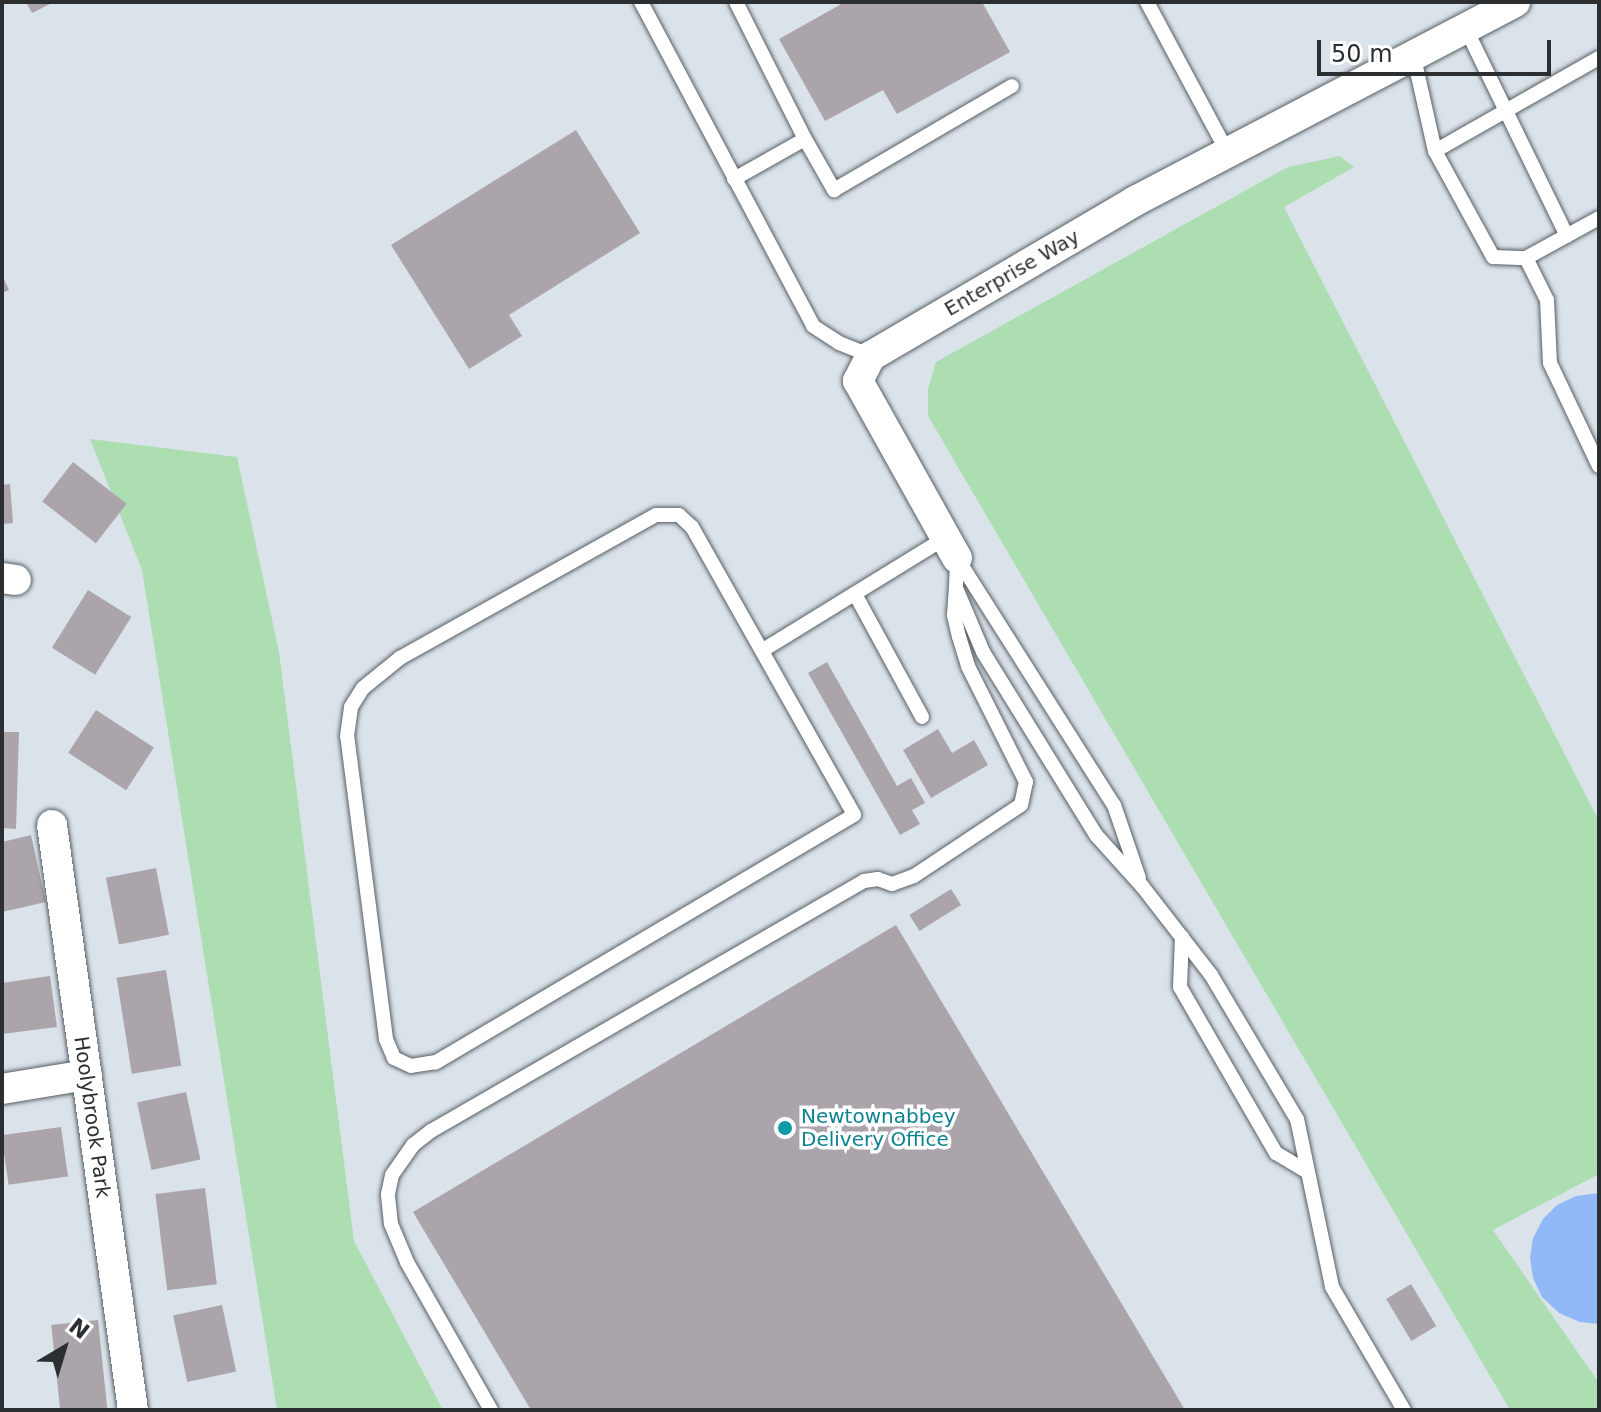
<!DOCTYPE html>
<style>
body{margin:0}
#map{position:relative;width:1601px;height:1412px;overflow:hidden;background:#dae2ea;font-family:"DejaVu Sans",sans-serif}
div>[style]{position:absolute}
.green>*{inset:0;background:#acdeb1}
.water>*{inset:0;background:#91b9f7}
.building>*{inset:0;background:#aca4ab;transform-origin:0 0}
.roads{filter:drop-shadow(0 0 2px #585f65) drop-shadow(0 0 2px #585f65)}
.service>*{height:14px;margin:-7px;padding:0 7px;transform-origin:7px;border-radius:7px;background:#fff}
.minor>*{height:30px;margin:-15px;padding:0 15px;transform-origin:15px;border-radius:15px;background:#fff}
.dots>*{width:22px;height:22px;translate:-50% -50%;box-sizing:border-box;border:4px solid #fff;border-radius:50%}
span{translate:-50% -50%;white-space:nowrap;text-align:center;line-height:1.15;-webkit-text-stroke:7px #fff;paint-order:stroke}
.street-label{font-size:20px;color:#2b2f31}
.culture-label{font-size:20px;color:#0d838f}
.left{translate:0 -50%;text-align:left}
.frame{position:absolute;inset:0;border:4px solid #2b2f31;pointer-events:none}
.north{position:absolute;left:24px;top:1308px;width:80px;height:80px;-webkit-text-stroke:6px #fff;paint-order:stroke;rotate:38deg;font-size:22px;font-weight:700;line-height:32px;text-align:center;color:#2b2f31}
.north::after{content:'';display:block;margin:auto;width:28px;height:36px;background:#2b2f31;clip-path:polygon(50% 0,100% 100%,50% 72%,0 100%)}
.scale{position:absolute;left:1317px;top:40px;width:234px;height:36px;box-sizing:border-box;border:4px solid #2b2f31;border-top:0;padding-left:10px;font-size:24px;line-height:28px;white-space:nowrap;color:#2b2f31;-webkit-text-stroke:6px #fff;paint-order:stroke}
</style>
<div id="map">
<div class="green">
<div style="clip-path:polygon(1340px 156px,1354px 167px,1284px 207px,1599px 821px,1599px 1174px,1493px 1230px,1599px 1383px,1599px 1410px,1510px 1410px,928px 416px,928px 389px,936px 362px,1288px 167px)"></div>
<div style="clip-path:polygon(90px 439px,237px 457px,279px 652px,354px 1241px,443px 1410px,277px 1410px,142px 570px)"></div>
</div>
<div class="water">
<div style="clip-path:polygon(1599px 1193px,1599px 1324px,1580px 1322px,1559px 1313px,1542px 1297px,1533px 1278px,1530px 1258px,1533px 1238px,1543px 1219px,1557px 1205px,1576px 1196px)"></div>
</div>
<div class="building">
<div style="clip-path:polygon(26px 2px,54px 2px,32px 13px)"></div>
<div style="clip-path:polygon(845px 2px,982px 2px,1010px 52px,897px 114px,883px 90px,825px 121px,779px 39px)"></div>
<div style="clip-path:polygon(576px 130px,640px 233px,509px 315px,522px 336px,469px 369px,391px 245px)"></div>
<div style="clip-path:polygon(2px 275px,9px 290px,2px 293px)"></div>
<div style="left:73px;top:462px;width:68px;height:50px;rotate:38deg"></div>
<div style="clip-path:polygon(10px 484px,13px 523px,2px 524px,2px 485px)"></div>
<div style="left:88px;top:590px;width:51px;height:68px;rotate:32deg"></div>
<div style="clip-path:polygon(827px 662px,897px 786px,911px 778px,925px 803px,912px 810px,920px 824px,900px 835px,808px 673px)"></div>
<div style="left:96px;top:710px;width:69px;height:51px;rotate:33deg"></div>
<div style="clip-path:polygon(938px 729px,952px 753px,974px 740px,988px 765px,931px 798px,903px 750px)"></div>
<div style="clip-path:polygon(2px 732px,19px 732px,16px 829px,2px 828px)"></div>
<div style="clip-path:polygon(31px 835px,46px 902px,2px 912px,2px 842px)"></div>
<div style="left:156px;top:868px;width:68px;height:51px;rotate:79deg"></div>
<div style="left:951px;top:889px;width:19px;height:49px;rotate:58deg"></div>
<div style="clip-path:polygon(896px 925px,1185px 1410px,531px 1410px,413px 1212px)"></div>
<div style="left:166px;top:970px;width:97px;height:50px;rotate:81deg"></div>
<div style="clip-path:polygon(50px 976px,57px 1027px,2px 1034px,2px 983px)"></div>
<div style="left:186px;top:1092px;width:69px;height:50px;rotate:78deg"></div>
<div style="left:61px;top:1127px;width:50px;height:60px;rotate:82deg"></div>
<div style="left:205px;top:1188px;width:97px;height:50px;rotate:83deg"></div>
<div style="left:1411px;top:1284px;width:49px;height:29px;rotate:59deg"></div>
<div style="left:222px;top:1305px;width:68px;height:50px;rotate:78deg"></div>
<div style="left:98px;top:1320px;width:91px;height:47px;rotate:84deg"></div>
</div>
<div class="roads">
<div class="service">
<div style="left:641px;top:2px;width:367px;rotate:62deg"></div>
<div style="left:813px;top:326px;width:31px;rotate:33deg"></div>
<div style="left:839px;top:343px;width:35px;rotate:22deg"></div>
<div style="left:736px;top:2px;width:153px;rotate:63.3deg"></div>
<div style="left:1147px;top:2px;width:169px;rotate:61.8deg"></div>
<div style="left:1466px;top:29px;width:230px;rotate:64deg"></div>
<div style="left:1414px;top:58px;width:95px;rotate:77.3deg"></div>
<div style="left:1435px;top:151px;width:121px;rotate:61.3deg"></div>
<div style="left:1493px;top:257px;width:33px;rotate:2deg"></div>
<div style="left:1526px;top:258px;width:83px;rotate:-28.7deg"></div>
<div style="left:1435px;top:151px;width:189px;rotate:-29.6deg"></div>
<div style="left:734px;top:179px;width:81px;rotate:-29.4deg"></div>
<div style="left:805px;top:139px;width:59px;rotate:60.4deg"></div>
<div style="left:834px;top:190px;width:206px;rotate:-30.3deg"></div>
<div style="left:1526px;top:258px;width:47px;rotate:63.4deg"></div>
<div style="left:1547px;top:300px;width:63px;rotate:87.3deg"></div>
<div style="left:1550px;top:363px;width:114px;rotate:64.6deg"></div>
<div style="left:656px;top:515px;width:23px"></div>
<div style="left:679px;top:515px;width:18px;rotate:43deg"></div>
<div style="left:692px;top:527px;width:330px;rotate:60.6deg"></div>
<div style="left:854px;top:815px;width:486px;rotate:149.4deg"></div>
<div style="left:436px;top:1062px;width:25px;rotate:171deg"></div>
<div style="left:411px;top:1066px;width:19px;rotate:-155deg"></div>
<div style="left:394px;top:1058px;width:21px;rotate:-113deg"></div>
<div style="left:386px;top:1039px;width:305px;rotate:-97.3deg"></div>
<div style="left:347px;top:736px;width:29px;rotate:-82deg"></div>
<div style="left:351px;top:707px;width:22px;rotate:-58deg"></div>
<div style="left:363px;top:688px;width:48px;rotate:-39deg"></div>
<div style="left:400px;top:658px;width:293px;rotate:-29.2deg"></div>
<div style="left:957px;top:558px;width:30px;rotate:92deg"></div>
<div style="left:956px;top:588px;width:69px;rotate:67.1deg"></div>
<div style="left:983px;top:652px;width:215px;rotate:58.3deg"></div>
<div style="left:1096px;top:835px;width:69px;rotate:48deg"></div>
<div style="left:1142px;top:886px;width:113px;rotate:52.2deg"></div>
<div style="left:1211px;top:975px;width:168px;rotate:59.2deg"></div>
<div style="left:1297px;top:1119px;width:172px;rotate:78.2deg"></div>
<div style="left:1332px;top:1287px;width:143px;rotate:59.7deg"></div>
<div style="left:957px;top:558px;width:293px;rotate:57.6deg"></div>
<div style="left:1114px;top:805px;width:77px;rotate:71.1deg"></div>
<div style="left:855px;top:594px;width:140px;rotate:61.4deg"></div>
<div style="left:763px;top:650px;width:214px;rotate:-31.6deg"></div>
<div style="left:1182px;top:937px;width:50px;rotate:92.3deg"></div>
<div style="left:1180px;top:987px;width:192px;rotate:60deg"></div>
<div style="left:1276px;top:1153px;width:37px;rotate:31deg"></div>
<div style="left:491px;top:1410px;width:170px;rotate:-119.6deg"></div>
<div style="left:407px;top:1262px;width:41px;rotate:-112.8deg"></div>
<div style="left:391px;top:1224px;width:30px;rotate:-96deg"></div>
<div style="left:388px;top:1194px;width:19px;rotate:-78deg"></div>
<div style="left:392px;top:1175px;width:37px;rotate:-55deg"></div>
<div style="left:413px;top:1145px;width:23px;rotate:-38deg"></div>
<div style="left:431px;top:1131px;width:500px;rotate:-30deg"></div>
<div style="left:864px;top:881px;width:14px;rotate:-8deg"></div>
<div style="left:878px;top:879px;width:15px;rotate:20deg"></div>
<div style="left:892px;top:884px;width:23px;rotate:-20deg"></div>
<div style="left:914px;top:876px;width:128px;rotate:-33.6deg"></div>
<div style="left:1021px;top:805px;width:24px;rotate:-78deg"></div>
<div style="left:1026px;top:782px;width:130px;rotate:-116.6deg"></div>
<div style="left:968px;top:666px;width:30px;rotate:-107deg"></div>
<div style="left:959px;top:637px;width:23px;rotate:-103deg"></div>
<div style="left:954px;top:615px;width:27px;rotate:-86deg"></div>
</div>
<div class="minor">
<div style="left:957px;top:558px;width:203px;rotate:-119.2deg"></div>
<div style="left:858px;top:381px;width:28px;rotate:-63deg"></div>
<div style="left:871px;top:356px;width:306px;rotate:-30.4deg"></div>
<div style="left:1135px;top:201px;width:429px;rotate:-27.6deg"></div>
<div style="left:2px;top:578px;width:14px;rotate:8deg"></div>
<div style="left:52px;top:825px;width:591px;rotate:82.12deg"></div>
<div style="left:2px;top:1089px;width:86px;rotate:-9.4deg"></div>
</div>
</div>
<div class="dots">
<div style="left:785px;top:1128px;background:#0f9aa8"></div>
</div>
<div class="street-label">
<span style="left:1012px;top:273px;rotate:-30deg">Enterprise Way</span>
<span style="left:92px;top:1117px;rotate:82deg">Hoolybrook Park</span>
</div>
<div class="culture-label">
<span class="left" style="left:801px;top:1128px">Newtownabbey<br>Delivery Office</span>
</div>
<div class="frame"></div>
<div class="north">N</div>
<div class="scale">50 m</div>
</div>
